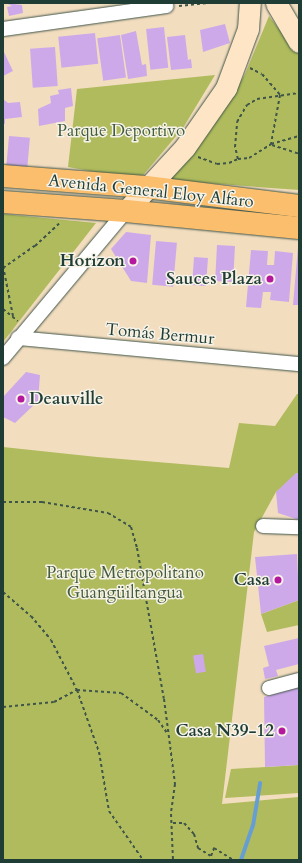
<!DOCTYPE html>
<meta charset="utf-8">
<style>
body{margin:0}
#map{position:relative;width:302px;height:863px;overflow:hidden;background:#f3ddbf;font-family:Cardo,serif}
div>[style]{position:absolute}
.green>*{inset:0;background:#afbb5c}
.stream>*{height:3.5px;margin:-1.75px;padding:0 1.75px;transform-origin:1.75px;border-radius:1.75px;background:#669ed4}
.building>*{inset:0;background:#cea9ea;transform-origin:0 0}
.path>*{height:2px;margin-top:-1px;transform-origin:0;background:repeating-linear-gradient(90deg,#3f5549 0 3px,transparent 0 6px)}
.roads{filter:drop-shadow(0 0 1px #3f5549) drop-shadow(0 0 1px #3f5549)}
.street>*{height:14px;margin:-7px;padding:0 7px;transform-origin:7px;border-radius:7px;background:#fff}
.secondary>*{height:21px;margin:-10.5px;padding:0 10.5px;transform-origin:10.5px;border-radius:10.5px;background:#fde5c5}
.primary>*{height:22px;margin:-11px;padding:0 11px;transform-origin:11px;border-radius:11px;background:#fabe6d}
.dots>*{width:11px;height:11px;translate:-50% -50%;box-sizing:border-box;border:2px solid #f7f3e8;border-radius:50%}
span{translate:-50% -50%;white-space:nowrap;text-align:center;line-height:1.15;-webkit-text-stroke:3px #f7f3e8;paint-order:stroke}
.park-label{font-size:17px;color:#435c3e}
.street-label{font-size:17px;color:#1f3d34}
.poi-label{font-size:17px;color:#1f3d34;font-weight:700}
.right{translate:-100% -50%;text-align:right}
.left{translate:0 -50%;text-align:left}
.frame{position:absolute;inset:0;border:4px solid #1f3d34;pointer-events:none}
</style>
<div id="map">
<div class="green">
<div style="clip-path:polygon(269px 16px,299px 55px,299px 190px,164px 180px,221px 115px,245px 74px)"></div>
<div style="clip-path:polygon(215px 75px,183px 128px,139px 180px,68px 167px,77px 89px)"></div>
<div style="clip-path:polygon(3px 214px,96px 223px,3px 342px)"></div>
<div style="clip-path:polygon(297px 394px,299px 394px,299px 473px,276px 492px,254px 532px,222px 804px,299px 797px,299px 860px,3px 860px,3px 447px,97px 457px,229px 468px,239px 423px,275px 426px)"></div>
<div style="clip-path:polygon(299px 600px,299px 625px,267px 632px,261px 614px)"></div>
<div style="clip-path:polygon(299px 765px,299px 793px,225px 798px,231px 769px)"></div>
</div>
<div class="stream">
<div style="left:241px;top:860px;width:36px;rotate:-71deg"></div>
<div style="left:253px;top:826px;width:43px;rotate:-80.5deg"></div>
</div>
<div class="building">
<div style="clip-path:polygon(6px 3px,22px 5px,23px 13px,9px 16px,7px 7px,12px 6px)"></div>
<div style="clip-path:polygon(225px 24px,230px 43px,203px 52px,200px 30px)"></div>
<div style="left:164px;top:27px;width:41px;height:18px;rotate:84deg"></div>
<div style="clip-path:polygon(136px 31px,142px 65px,146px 64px,147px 76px,128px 79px,121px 35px)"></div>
<div style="left:95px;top:33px;width:31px;height:37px;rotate:84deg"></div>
<div style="left:120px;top:35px;width:43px;height:23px;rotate:82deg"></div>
<div style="clip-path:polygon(185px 35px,188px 60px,191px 59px,192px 68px,171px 70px,167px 37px)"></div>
<div style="left:55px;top:47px;width:39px;height:25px;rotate:86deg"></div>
<div style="clip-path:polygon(3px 50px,13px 71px,3px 76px)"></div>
<div style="clip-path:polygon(71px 88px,73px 106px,65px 108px,65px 121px,39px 126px,38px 109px,51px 103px,50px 96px,59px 94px,58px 90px)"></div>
<div style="clip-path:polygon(3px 99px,8px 103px,20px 102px,22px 117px,5px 119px,5px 124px,3px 123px)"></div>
<div style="left:9px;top:136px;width:21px;height:31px;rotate:5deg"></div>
<div style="clip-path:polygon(126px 232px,151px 235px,147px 283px,131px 281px,111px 249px)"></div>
<div style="left:156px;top:241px;width:21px;height:44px;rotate:5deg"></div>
<div style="left:217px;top:245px;width:18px;height:36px;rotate:3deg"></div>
<div style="clip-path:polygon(298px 247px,299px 247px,299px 305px,293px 305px)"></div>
<div style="clip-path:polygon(251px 250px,268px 251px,267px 265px,274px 265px,275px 251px,293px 253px,289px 302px,270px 300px,271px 292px,263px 292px,261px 308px,246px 307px)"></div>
<div style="left:194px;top:257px;width:14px;height:28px;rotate:4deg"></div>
<div style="clip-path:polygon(26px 372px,40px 375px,38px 401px,15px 423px,3px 417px,3px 397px)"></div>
<div style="clip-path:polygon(296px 473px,299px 473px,299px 520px,278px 513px,276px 492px)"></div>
<div style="clip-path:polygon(297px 554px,299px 600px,261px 614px,255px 557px)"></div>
<div style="clip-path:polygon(299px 638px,299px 664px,276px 670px,278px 676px,265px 679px,263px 668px,269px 666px,264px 646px)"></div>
<div style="left:203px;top:654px;width:18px;height:10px;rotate:81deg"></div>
<div style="clip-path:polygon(299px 687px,299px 765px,265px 767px,264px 697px)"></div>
</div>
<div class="path">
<div style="left:179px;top:6px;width:31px;rotate:-6deg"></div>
<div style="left:250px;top:68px;width:13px;rotate:27deg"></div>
<div style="left:262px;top:74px;width:28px;rotate:49deg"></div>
<div style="left:280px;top:95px;width:50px;rotate:100.4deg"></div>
<div style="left:272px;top:145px;width:28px;rotate:18deg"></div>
<div style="left:198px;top:157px;width:20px;rotate:20deg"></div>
<div style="left:217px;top:164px;width:12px;rotate:-5deg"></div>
<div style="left:229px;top:163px;width:10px;rotate:-24deg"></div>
<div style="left:238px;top:159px;width:12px;rotate:-104deg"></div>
<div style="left:235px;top:147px;width:25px;rotate:-85deg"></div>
<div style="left:237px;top:122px;width:20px;rotate:-60deg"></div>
<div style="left:247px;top:105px;width:12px;rotate:-31deg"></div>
<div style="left:257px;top:99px;width:42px;rotate:-8.1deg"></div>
<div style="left:238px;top:159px;width:11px;rotate:-5deg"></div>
<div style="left:249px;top:158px;width:26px;rotate:-32deg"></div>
<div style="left:271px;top:144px;width:29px;rotate:-16deg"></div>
<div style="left:3px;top:266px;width:51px;rotate:78.7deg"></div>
<div style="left:3px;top:268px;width:39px;rotate:-35deg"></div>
<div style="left:35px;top:246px;width:33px;rotate:-43deg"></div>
<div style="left:3px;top:309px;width:19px;rotate:39deg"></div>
<div style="left:3px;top:502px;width:39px"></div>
<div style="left:42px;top:502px;width:67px;rotate:9.5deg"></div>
<div style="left:108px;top:513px;width:27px;rotate:31deg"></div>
<div style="left:131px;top:527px;width:22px;rotate:74deg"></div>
<div style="left:137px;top:548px;width:153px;rotate:79.9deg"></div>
<div style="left:164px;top:699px;width:86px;rotate:82.6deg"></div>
<div style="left:175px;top:784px;width:30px;rotate:98deg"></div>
<div style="left:171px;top:814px;width:46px;rotate:87.5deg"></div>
<div style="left:3px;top:592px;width:37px;rotate:41deg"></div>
<div style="left:31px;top:616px;width:31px;rotate:50deg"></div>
<div style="left:51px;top:640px;width:56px;rotate:62.5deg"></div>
<div style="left:77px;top:690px;width:66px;rotate:70.5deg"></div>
<div style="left:99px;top:752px;width:60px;rotate:80.4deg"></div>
<div style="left:109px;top:811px;width:60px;rotate:55.2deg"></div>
<div style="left:3px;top:707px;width:51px;rotate:-5.6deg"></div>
<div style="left:54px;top:702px;width:26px;rotate:-28deg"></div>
<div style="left:77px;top:690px;width:44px;rotate:3.9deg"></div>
<div style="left:121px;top:693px;width:46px;rotate:36.1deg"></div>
<div style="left:158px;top:720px;width:16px;rotate:55deg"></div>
<div style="left:173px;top:823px;width:11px"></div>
<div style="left:184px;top:823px;width:15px;rotate:48deg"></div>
<div style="left:194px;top:834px;width:15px;rotate:74deg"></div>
<div style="left:198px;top:848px;width:15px;rotate:32deg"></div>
<div style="left:211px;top:856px;width:9px;rotate:-69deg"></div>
<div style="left:214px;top:848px;width:22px;rotate:32deg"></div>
</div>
<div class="roads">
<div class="street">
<div style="left:3px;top:29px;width:165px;rotate:-8deg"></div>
<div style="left:18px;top:338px;width:282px;rotate:5.3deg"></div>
<div style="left:3px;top:358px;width:192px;rotate:-50.1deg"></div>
<div style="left:263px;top:526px;width:36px;rotate:2deg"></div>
<div style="left:269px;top:688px;width:31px;rotate:-15deg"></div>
</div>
<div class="secondary">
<div style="left:276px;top:3px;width:45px;rotate:59.5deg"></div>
<div style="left:126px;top:211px;width:87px;rotate:-47.3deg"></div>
<div style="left:185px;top:147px;width:72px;rotate:-55.2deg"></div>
<div style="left:226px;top:88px;width:63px;rotate:-69.6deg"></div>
<div style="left:248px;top:29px;width:26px;rotate:-86deg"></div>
</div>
<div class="primary">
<div style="left:3px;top:176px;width:143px;rotate:4.4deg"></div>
<div style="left:146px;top:187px;width:154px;rotate:7.1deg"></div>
<div style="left:3px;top:202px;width:123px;rotate:4.2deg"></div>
<div style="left:126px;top:211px;width:174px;rotate:5.6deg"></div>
</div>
</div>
<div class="dots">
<div style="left:133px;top:261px;background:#b5179e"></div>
<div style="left:270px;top:279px;background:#b5179e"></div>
<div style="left:21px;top:399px;background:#b5179e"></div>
<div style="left:278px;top:580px;background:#b5179e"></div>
<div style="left:282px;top:731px;background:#b5179e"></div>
</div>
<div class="park-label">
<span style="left:121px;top:131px">Parque Deportivo</span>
<span style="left:125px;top:583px">Parque Metropolitano<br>Guangüiltangua</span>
</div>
<div class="street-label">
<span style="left:151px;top:191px;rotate:6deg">Avenida General Eloy Alfaro</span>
<span style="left:160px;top:334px;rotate:5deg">Tomás Bermur</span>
</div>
<div class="poi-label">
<span class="right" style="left:125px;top:261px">Horizon</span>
<span class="right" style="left:262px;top:279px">Sauces Plaza</span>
<span class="left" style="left:29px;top:399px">Deauville</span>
<span class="right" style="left:270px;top:580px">Casa</span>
<span class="right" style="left:274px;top:731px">Casa N39-12</span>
</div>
<div class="frame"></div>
</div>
